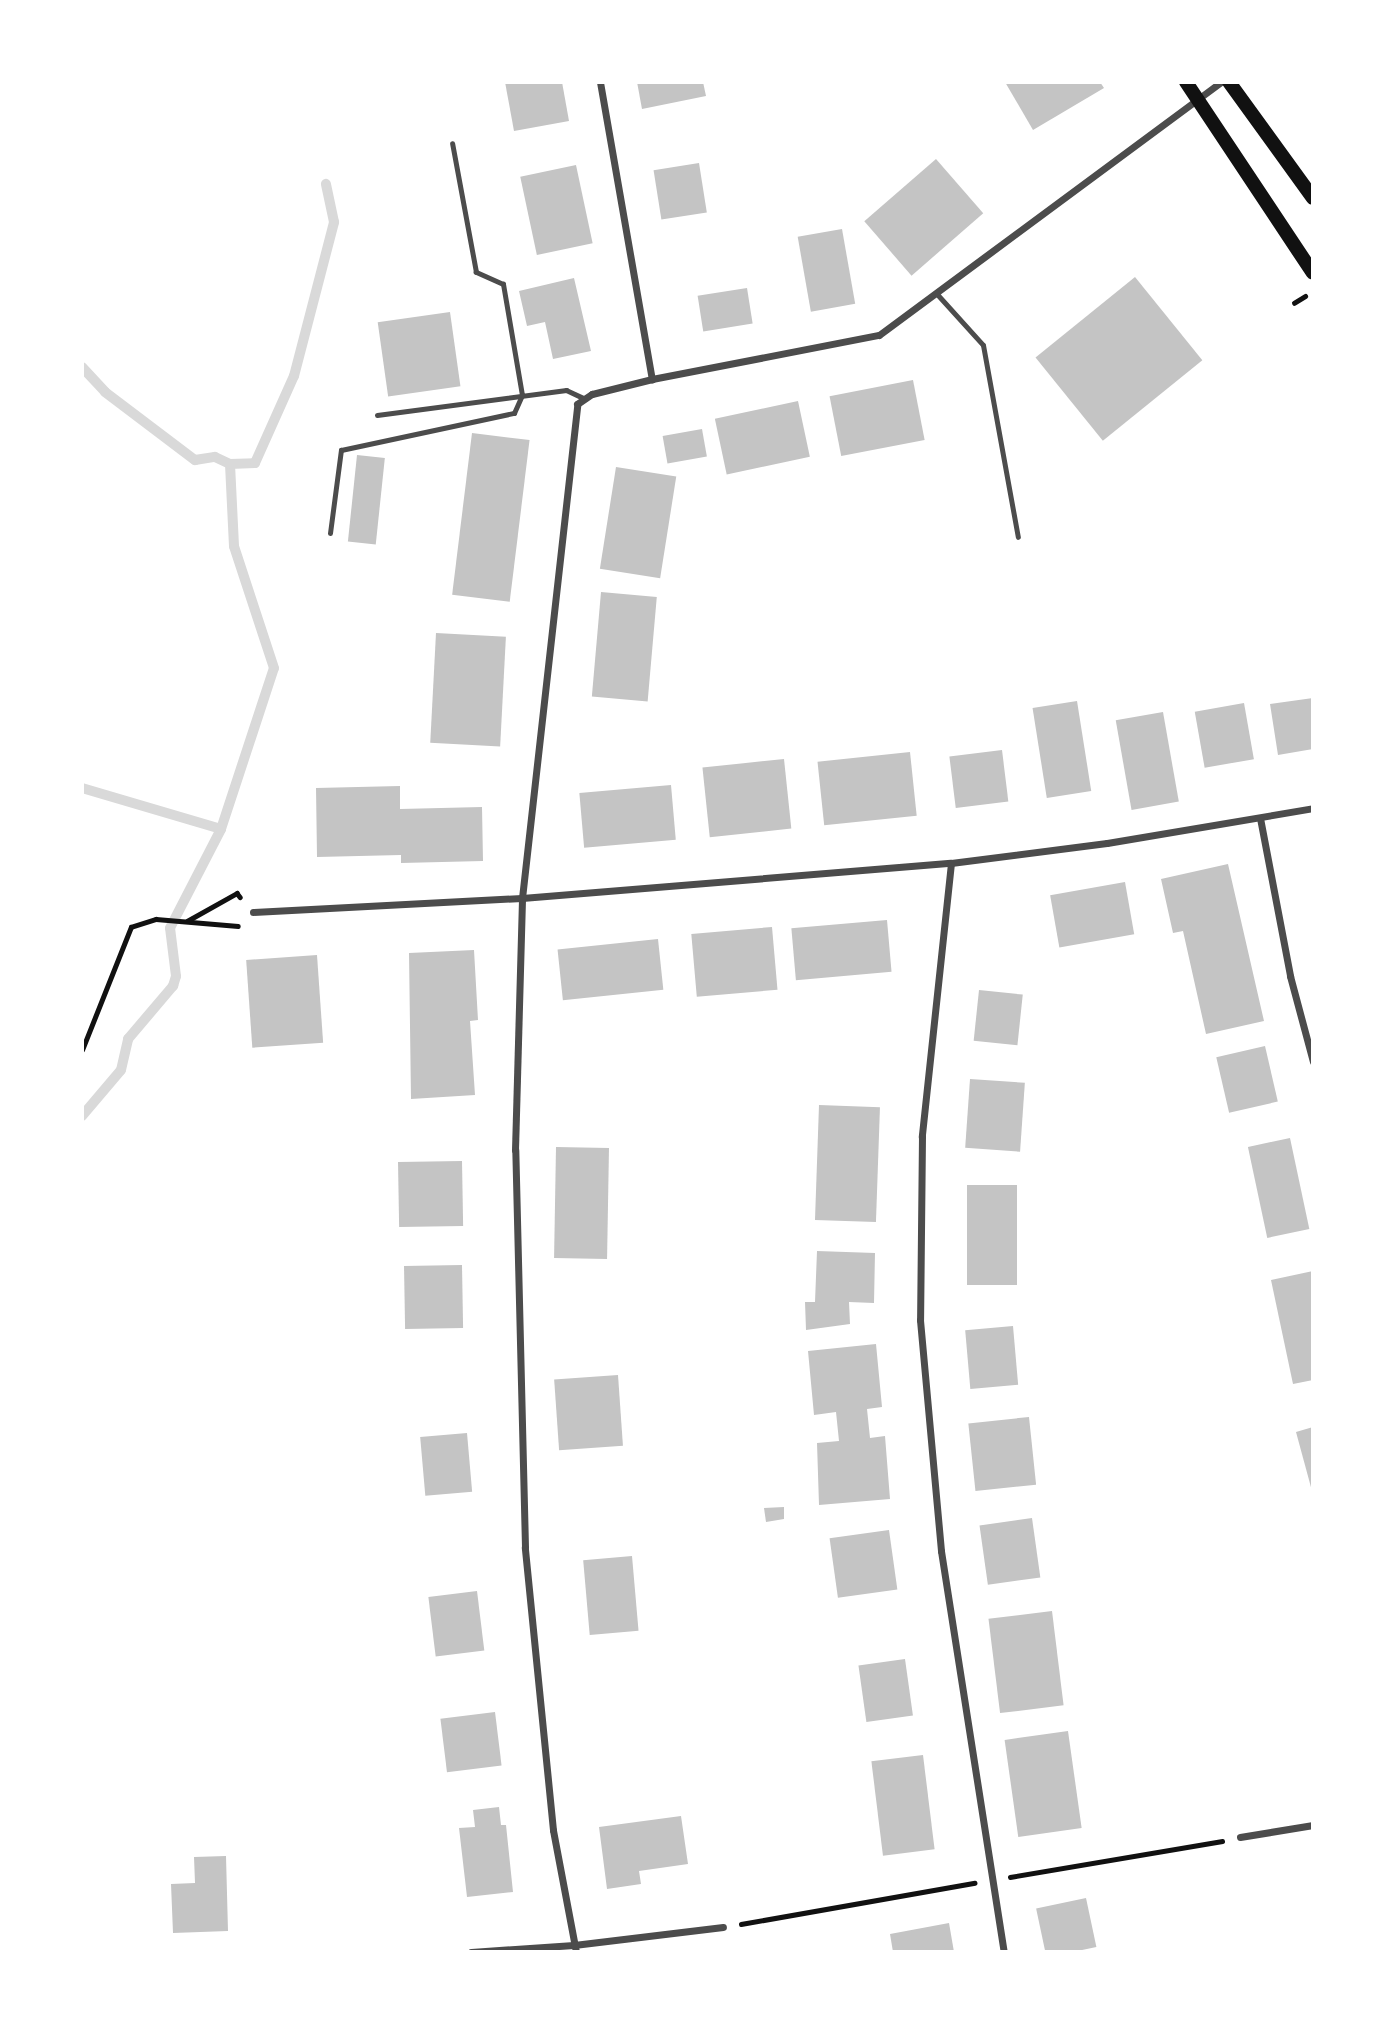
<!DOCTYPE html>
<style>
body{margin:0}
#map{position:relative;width:1395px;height:2034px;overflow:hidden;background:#fff;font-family:"DejaVu Sans",sans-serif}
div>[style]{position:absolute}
.stream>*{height:10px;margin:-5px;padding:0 5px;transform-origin:5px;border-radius:5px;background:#d9d9d9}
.building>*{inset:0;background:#c4c4c4;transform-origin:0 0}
.path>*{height:4.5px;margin:-2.25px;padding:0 2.25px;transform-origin:2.25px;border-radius:2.25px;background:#111}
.service>*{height:5px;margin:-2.5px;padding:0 2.5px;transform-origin:2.5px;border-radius:2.5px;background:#4c4c4c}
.minor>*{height:7px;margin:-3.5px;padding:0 3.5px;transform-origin:3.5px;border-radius:3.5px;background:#4c4c4c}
.secondary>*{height:14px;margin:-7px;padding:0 7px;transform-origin:7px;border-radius:7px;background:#111}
span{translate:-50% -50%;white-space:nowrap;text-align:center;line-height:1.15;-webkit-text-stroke:7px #fff;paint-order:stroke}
.frame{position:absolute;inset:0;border:84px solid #fff;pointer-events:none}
</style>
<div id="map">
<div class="stream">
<div style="left:82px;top:367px;width:34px;rotate:47deg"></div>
<div style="left:105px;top:392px;width:113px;rotate:37.1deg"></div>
<div style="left:195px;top:460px;width:20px;rotate:-9deg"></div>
<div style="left:215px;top:457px;width:17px;rotate:25deg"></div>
<div style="left:82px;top:788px;width:145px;rotate:16.4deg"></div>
<div style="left:82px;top:1116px;width:60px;rotate:-49.7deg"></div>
<div style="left:121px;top:1070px;width:32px;rotate:-77deg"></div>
<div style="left:128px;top:1039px;width:70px;rotate:-49.7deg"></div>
<div style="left:173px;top:986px;width:10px;rotate:-73deg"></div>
<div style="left:176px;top:976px;width:48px;rotate:-97.1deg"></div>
<div style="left:170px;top:928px;width:111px;rotate:-62.7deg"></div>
<div style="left:221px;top:829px;width:169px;rotate:-71.8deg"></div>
<div style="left:274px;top:668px;width:128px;rotate:-108.2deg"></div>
<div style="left:234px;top:546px;width:82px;rotate:-92.8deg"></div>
<div style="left:230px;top:464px;width:25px;rotate:-2deg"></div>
<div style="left:255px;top:463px;width:95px;rotate:-65.9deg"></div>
<div style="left:294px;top:376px;width:159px;rotate:-75.4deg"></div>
<div style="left:334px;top:222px;width:39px;rotate:-102deg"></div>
</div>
<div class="building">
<div style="clip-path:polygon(505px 82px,562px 82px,569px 121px,514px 131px)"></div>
<div style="clip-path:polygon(637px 82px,703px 82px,706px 96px,642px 109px)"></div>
<div style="clip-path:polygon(1005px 82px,1100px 82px,1104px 88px,1033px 130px)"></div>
<div style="left:936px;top:159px;width:72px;height:95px;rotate:49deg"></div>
<div style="left:699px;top:163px;width:50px;height:46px;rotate:81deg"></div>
<div style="left:576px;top:165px;width:80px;height:57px;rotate:78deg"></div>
<div style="left:842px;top:229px;width:76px;height:45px;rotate:80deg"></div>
<div style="left:1135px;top:277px;width:107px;height:128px;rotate:51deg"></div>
<div style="clip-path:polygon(574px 278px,591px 351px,553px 359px,545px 322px,527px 326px,519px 291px)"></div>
<div style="left:747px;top:288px;width:36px;height:50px;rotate:81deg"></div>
<div style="left:450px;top:312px;width:75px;height:73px;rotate:82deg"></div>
<div style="left:913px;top:380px;width:61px;height:85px;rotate:79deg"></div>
<div style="left:798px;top:401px;width:57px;height:85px;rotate:78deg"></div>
<div style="left:702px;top:429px;width:28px;height:40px;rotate:80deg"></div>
<div style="left:472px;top:433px;width:58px;height:163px;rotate:7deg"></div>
<div style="left:357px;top:455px;width:28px;height:87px;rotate:6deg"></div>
<div style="left:616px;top:467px;width:61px;height:103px;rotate:9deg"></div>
<div style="left:601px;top:592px;width:56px;height:105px;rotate:5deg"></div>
<div style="left:436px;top:633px;width:70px;height:110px;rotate:3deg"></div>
<div style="clip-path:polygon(1313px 698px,1313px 749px,1278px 755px,1270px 704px)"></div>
<div style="left:1077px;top:701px;width:91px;height:45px;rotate:81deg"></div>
<div style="left:1244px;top:703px;width:57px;height:50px;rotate:80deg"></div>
<div style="left:1163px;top:712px;width:91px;height:48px;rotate:80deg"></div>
<div style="left:1002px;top:750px;width:52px;height:53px;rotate:83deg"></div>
<div style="left:910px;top:752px;width:64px;height:93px;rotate:84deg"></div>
<div style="left:784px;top:759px;width:70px;height:82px;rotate:84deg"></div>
<div style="left:671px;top:785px;width:55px;height:92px;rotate:85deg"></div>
<div style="clip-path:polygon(400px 786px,400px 809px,482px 807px,483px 861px,401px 863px,401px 855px,317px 857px,316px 788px)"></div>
<div style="clip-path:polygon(1228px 864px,1264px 1021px,1206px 1034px,1183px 931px,1173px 933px,1161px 879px)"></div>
<div style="left:1125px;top:882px;width:53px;height:76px;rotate:80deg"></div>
<div style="left:887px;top:920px;width:52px;height:96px;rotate:85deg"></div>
<div style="left:772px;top:927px;width:63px;height:81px;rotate:85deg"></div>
<div style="left:658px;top:939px;width:51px;height:101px;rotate:84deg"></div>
<div style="clip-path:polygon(474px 950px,478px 1020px,470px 1021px,475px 1095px,411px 1099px,409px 953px)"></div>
<div style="left:317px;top:955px;width:88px;height:71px;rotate:86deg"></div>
<div style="left:979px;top:990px;width:44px;height:51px;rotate:6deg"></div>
<div style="left:1265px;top:1046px;width:57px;height:50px;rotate:77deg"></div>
<div style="left:970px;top:1079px;width:55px;height:69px;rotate:4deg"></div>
<div style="left:819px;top:1105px;width:61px;height:115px;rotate:2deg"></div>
<div style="left:1290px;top:1138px;width:93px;height:43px;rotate:78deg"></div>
<div style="left:556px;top:1147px;width:53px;height:111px;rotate:1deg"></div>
<div style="left:462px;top:1161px;width:65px;height:64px;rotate:89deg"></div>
<div style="left:967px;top:1185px;width:50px;height:100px"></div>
<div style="clip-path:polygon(817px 1251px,875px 1253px,874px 1303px,849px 1302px,850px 1324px,806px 1330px,805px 1302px,815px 1302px)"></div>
<div style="left:462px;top:1265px;width:63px;height:58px;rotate:89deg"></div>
<div style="clip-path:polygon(1313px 1271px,1313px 1380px,1293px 1384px,1271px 1280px)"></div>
<div style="left:1013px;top:1326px;width:59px;height:48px;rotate:85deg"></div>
<div style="clip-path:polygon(876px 1344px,882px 1407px,867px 1409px,870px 1438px,885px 1436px,890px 1499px,819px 1505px,817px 1443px,839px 1441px,836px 1412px,814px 1415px,808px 1351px)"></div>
<div style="left:618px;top:1375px;width:71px;height:64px;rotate:86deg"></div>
<div style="left:1029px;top:1417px;width:68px;height:61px;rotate:84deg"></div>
<div style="clip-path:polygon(1313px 1427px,1313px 1491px,1312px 1491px,1296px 1432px)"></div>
<div style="left:467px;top:1433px;width:59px;height:47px;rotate:85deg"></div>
<div style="clip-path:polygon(784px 1507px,784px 1519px,766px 1522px,764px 1508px)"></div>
<div style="left:1032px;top:1518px;width:60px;height:53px;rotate:82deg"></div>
<div style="left:889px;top:1530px;width:60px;height:60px;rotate:82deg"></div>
<div style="left:632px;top:1556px;width:75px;height:49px;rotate:85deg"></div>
<div style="left:477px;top:1591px;width:60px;height:49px;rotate:83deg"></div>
<div style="left:1052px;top:1611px;width:95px;height:64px;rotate:83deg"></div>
<div style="left:905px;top:1659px;width:57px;height:47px;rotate:82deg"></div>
<div style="left:495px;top:1712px;width:54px;height:55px;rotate:83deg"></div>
<div style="left:1068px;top:1731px;width:98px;height:64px;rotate:82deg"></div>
<div style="left:923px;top:1755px;width:95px;height:52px;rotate:83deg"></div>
<div style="clip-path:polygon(499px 1807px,501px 1825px,506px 1825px,513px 1892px,467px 1897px,459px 1828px,475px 1827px,473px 1810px)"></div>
<div style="clip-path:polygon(681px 1816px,688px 1864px,639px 1871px,641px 1884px,607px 1889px,599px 1827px)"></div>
<div style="clip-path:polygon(226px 1856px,228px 1931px,173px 1933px,171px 1884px,195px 1883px,194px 1857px)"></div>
<div style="left:1086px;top:1898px;width:50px;height:51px;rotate:78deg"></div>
<div style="clip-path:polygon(949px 1923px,954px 1952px,893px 1952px,890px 1934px)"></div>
</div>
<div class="path">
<div style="left:1294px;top:303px;width:13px;rotate:-32deg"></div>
<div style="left:187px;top:921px;width:57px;rotate:-29.2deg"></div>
<div style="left:237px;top:893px;width:5px;rotate:53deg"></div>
<div style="left:82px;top:1050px;width:132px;rotate:-68.3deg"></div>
<div style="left:131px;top:927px;width:26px;rotate:-18deg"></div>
<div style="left:156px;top:919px;width:82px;rotate:4.9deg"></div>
<div style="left:1010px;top:1877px;width:215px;rotate:-9.6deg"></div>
<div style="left:741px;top:1924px;width:237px;rotate:-10deg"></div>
</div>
<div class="service">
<div style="left:936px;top:293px;width:70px;rotate:47.9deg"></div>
<div style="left:983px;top:345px;width:195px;rotate:79.7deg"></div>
<div style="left:377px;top:415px;width:191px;rotate:-7.5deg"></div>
<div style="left:566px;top:390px;width:21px;rotate:25deg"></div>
<div style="left:330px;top:533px;width:84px;rotate:-82.5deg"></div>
<div style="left:341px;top:450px;width:177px;rotate:-12.1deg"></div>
<div style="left:514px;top:413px;width:20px;rotate:-66deg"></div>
<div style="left:522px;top:395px;width:113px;rotate:-99.7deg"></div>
<div style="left:503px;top:284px;width:30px;rotate:-156deg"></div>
<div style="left:476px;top:272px;width:131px;rotate:-100.5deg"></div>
</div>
<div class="minor">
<div style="left:600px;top:82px;width:302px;rotate:80.1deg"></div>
<div style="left:1260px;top:818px;width:161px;rotate:79.2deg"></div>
<div style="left:1290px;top:976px;width:89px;rotate:75deg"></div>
<div style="left:951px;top:863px;width:275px;rotate:96.1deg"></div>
<div style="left:922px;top:1136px;width:184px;rotate:90.6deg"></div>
<div style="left:920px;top:1320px;width:232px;rotate:84.8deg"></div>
<div style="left:941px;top:1551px;width:406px;rotate:81.1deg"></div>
<div style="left:253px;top:912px;width:269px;rotate:-3deg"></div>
<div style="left:522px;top:898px;width:430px;rotate:-4.7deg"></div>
<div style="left:951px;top:863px;width:157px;rotate:-7.3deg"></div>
<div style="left:1107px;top:843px;width:209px;rotate:-9.6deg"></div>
<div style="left:1240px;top:1837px;width:74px;rotate:-9.3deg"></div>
<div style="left:471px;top:1952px;width:103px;rotate:-3.9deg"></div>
<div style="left:574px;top:1945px;width:150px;rotate:-6.9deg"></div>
<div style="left:576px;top:1952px;width:124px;rotate:-100.7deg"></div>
<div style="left:553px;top:1830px;width:284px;rotate:-95.7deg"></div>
<div style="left:525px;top:1547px;width:397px;rotate:-91.4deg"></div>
<div style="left:515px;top:1150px;width:252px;rotate:-88.4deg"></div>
<div style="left:522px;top:898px;width:497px;rotate:-83.6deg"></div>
<div style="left:577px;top:404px;width:18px;rotate:-34deg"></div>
<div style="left:592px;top:394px;width:62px;rotate:-14deg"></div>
<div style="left:652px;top:379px;width:231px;rotate:-11deg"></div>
<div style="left:879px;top:335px;width:425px;rotate:-36.5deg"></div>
</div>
<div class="secondary">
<div style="left:1186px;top:82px;width:229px;rotate:56.4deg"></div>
<div style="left:1229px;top:82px;width:143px;rotate:54.1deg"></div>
</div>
<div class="frame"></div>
</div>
